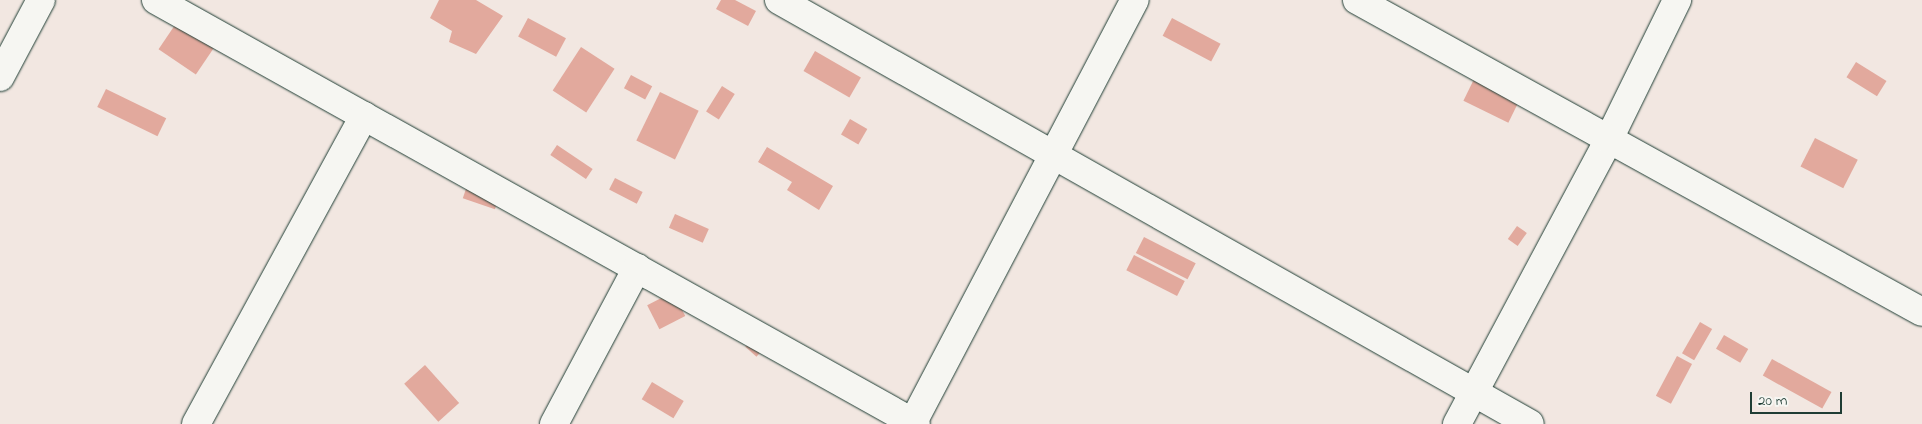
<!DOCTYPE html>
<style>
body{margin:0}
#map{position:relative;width:1922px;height:424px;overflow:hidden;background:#f2e7e1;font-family:"Indie Flower",sans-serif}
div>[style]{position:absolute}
.building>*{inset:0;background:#e2a99d;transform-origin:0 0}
.roads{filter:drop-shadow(0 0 1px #1f3d34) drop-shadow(0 0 1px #1f3d34)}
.street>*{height:28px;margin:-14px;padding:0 14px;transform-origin:14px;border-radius:14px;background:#f6f6f2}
.secondary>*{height:28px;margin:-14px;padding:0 14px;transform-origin:14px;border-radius:14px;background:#f6f6f2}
span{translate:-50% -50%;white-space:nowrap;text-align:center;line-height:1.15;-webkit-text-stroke:4.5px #f6f6f2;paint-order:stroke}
.scale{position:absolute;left:1750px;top:392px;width:92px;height:22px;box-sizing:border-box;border:2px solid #1f3d34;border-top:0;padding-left:6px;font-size:15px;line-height:18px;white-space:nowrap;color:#1f3d34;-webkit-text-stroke:4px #f6f6f2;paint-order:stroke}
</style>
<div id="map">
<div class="building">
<div style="clip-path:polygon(439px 0,476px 0,503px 16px,476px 54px,449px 42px,452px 31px,430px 18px)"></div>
<div style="clip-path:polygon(721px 0,735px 0,756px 11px,748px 26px,716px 9px)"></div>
<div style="left:528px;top:18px;width:43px;height:21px;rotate:28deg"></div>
<div style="left:1172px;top:18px;width:55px;height:20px;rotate:28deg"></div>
<div style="left:177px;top:22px;width:45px;height:33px;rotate:34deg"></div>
<div style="left:581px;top:47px;width:40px;height:52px;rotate:33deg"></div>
<div style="left:815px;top:51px;width:53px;height:23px;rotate:30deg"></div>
<div style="left:1856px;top:62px;width:36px;height:18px;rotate:32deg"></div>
<div style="left:1477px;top:73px;width:50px;height:31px;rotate:26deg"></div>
<div style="left:631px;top:75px;width:24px;height:15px;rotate:28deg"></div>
<div style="left:722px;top:86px;width:15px;height:30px;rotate:32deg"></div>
<div style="left:106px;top:89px;width:67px;height:20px;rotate:26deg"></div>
<div style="left:660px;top:92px;width:43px;height:54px;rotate:26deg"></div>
<div style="left:850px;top:119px;width:20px;height:18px;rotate:30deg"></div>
<div style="left:1815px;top:138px;width:48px;height:32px;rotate:27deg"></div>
<div style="left:557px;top:145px;width:43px;height:12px;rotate:34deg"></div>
<div style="clip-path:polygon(767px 147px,833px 186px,819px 210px,787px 190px,792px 182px,758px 162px)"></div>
<div style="left:615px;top:178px;width:31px;height:13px;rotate:27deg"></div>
<div style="left:468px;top:183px;width:34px;height:16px;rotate:19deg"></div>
<div style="left:675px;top:214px;width:37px;height:15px;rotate:24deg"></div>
<div style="left:1517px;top:226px;width:12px;height:16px;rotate:35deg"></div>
<div style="left:1144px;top:237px;width:58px;height:18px;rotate:27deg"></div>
<div style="left:1134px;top:255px;width:57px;height:17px;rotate:27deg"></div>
<div style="left:673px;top:292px;width:27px;height:29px;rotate:63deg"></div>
<div style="left:1700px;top:322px;width:14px;height:36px;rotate:30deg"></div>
<div style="left:1724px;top:335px;width:28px;height:16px;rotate:30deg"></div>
<div style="left:754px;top:337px;width:15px;height:13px;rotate:42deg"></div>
<div style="left:1677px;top:356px;width:17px;height:45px;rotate:28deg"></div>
<div style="left:1772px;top:359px;width:68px;height:19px;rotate:29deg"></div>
<div style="left:425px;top:365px;width:51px;height:28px;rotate:48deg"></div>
<div style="left:652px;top:382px;width:37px;height:20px;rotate:31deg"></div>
</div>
<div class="roads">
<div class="street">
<div style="left:156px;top:0;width:870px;rotate:29.16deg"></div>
<div style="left:779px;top:0;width:862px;rotate:29.45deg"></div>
<div style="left:196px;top:424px;width:351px;rotate:-61.4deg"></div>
<div style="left:554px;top:424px;width:177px;rotate:-62deg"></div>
<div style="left:912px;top:424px;width:479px;rotate:-62.3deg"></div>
<div style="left:1457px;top:424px;width:323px;rotate:-61.9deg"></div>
<div style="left:1609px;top:139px;width:155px;rotate:-63.9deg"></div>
</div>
<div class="secondary">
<div style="left:1357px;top:0;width:645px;rotate:28.91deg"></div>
<div style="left:0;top:77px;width:87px;rotate:-62deg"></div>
</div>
</div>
<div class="scale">20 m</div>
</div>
